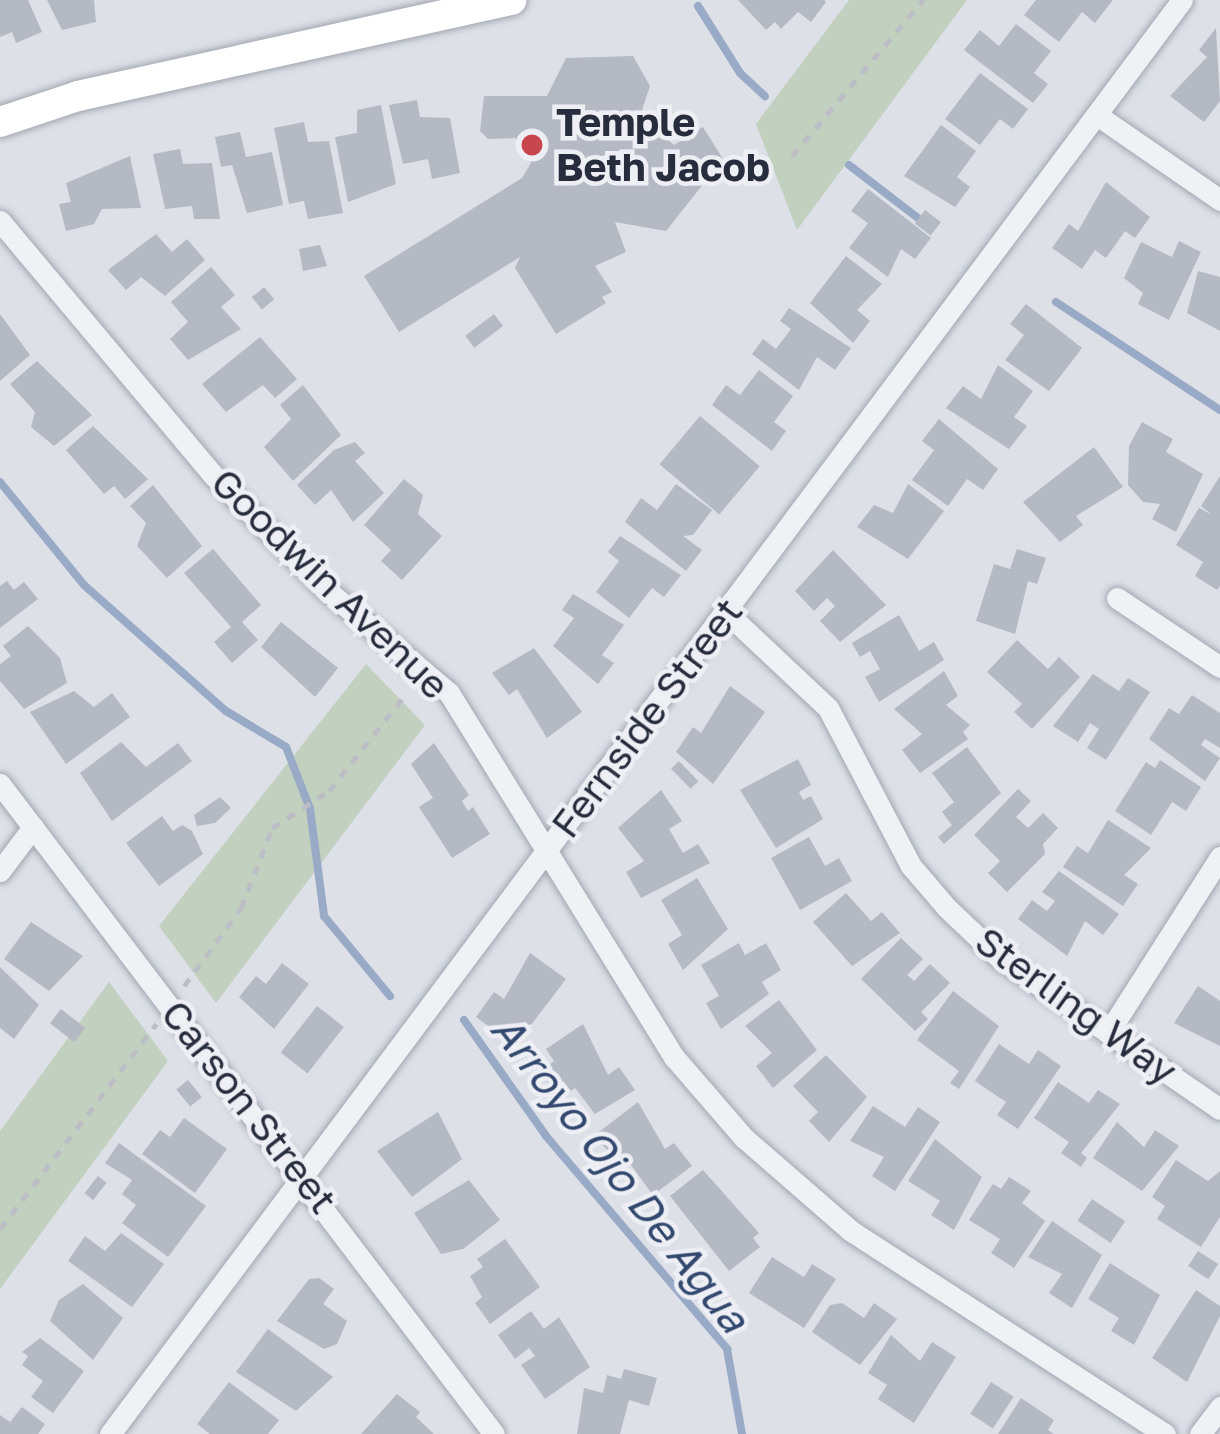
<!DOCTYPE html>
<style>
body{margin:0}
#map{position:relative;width:1220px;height:1434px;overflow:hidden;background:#dde0e7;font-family:"Golos Text",sans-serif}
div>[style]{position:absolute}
.green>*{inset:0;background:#c1d0bf}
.stream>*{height:8px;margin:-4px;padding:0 4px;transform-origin:4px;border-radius:4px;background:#99aac6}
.building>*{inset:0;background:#b5b9c3;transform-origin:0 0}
.path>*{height:4.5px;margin-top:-2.25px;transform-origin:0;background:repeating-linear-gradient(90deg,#bcbec5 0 9px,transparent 0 18px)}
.roads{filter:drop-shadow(0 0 3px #a3a7b1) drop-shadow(0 0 3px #a3a7b1)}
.minor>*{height:21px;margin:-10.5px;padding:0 10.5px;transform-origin:10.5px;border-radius:10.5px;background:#f0f1f5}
.secondary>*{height:30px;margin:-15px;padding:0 15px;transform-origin:15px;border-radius:15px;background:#fff}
.dots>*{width:33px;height:33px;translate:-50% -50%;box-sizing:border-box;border:6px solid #edeff4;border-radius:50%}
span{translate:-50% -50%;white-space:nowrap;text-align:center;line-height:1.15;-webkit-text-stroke:9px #edeff4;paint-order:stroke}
.poi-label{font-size:39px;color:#272d3d;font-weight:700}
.left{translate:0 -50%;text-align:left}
.street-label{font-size:39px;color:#272d3d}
.water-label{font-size:42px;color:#33486f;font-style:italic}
</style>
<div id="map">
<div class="green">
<div style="clip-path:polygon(849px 0,967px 0,797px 230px,756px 124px)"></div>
<div style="clip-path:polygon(366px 664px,425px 725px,216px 1003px,159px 926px)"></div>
<div style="clip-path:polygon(109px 982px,168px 1061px,0 1289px,0 1131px)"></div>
</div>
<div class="stream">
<div style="left:698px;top:6px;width:79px;rotate:57.9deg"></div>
<div style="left:740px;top:73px;width:34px;rotate:43deg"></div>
<div style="left:849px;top:165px;width:88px;rotate:37.6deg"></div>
<div style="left:1056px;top:302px;width:196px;rotate:33.4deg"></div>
<div style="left:0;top:482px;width:133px;rotate:50.8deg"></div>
<div style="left:84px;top:585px;width:190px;rotate:41.6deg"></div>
<div style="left:226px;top:711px;width:70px;rotate:31deg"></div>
<div style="left:286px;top:747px;width:66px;rotate:68.8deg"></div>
<div style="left:310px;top:809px;width:108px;rotate:82.5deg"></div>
<div style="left:324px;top:916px;width:104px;rotate:50.5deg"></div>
<div style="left:464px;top:1020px;width:142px;rotate:54.7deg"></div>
<div style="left:546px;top:1136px;width:280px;rotate:49.6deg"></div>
<div style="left:727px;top:1349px;width:86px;rotate:80deg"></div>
</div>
<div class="building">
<div style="clip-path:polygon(0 0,28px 0,42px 32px,16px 43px,12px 32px,0 37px)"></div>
<div style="clip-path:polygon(47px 0,94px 0,96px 22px,62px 30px)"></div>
<div style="clip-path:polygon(738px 0,824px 0,826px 2px,811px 22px,798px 12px,781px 29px,775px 22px,766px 30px)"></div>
<div style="clip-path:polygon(1036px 0,1113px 0,1095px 23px,1082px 12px,1059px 42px,1024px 15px)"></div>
<div style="clip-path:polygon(1016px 24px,1051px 51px,1034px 73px,1048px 84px,1033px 103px,964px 50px,980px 30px,999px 46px)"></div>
<div style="clip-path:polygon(1216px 28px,1220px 101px,1204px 122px,1170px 96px,1207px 57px,1199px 50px)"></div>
<div style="clip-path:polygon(633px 56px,650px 86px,640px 116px,674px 145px,703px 127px,723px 159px,666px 231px,615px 222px,626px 252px,595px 266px,612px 292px,602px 297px,606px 303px,556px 334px,515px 268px,520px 257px,399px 332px,364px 276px,522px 178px,531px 163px,515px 138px,488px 139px,480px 131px,484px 96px,547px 96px,566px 58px)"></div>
<div style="clip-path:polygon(980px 73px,1028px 109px,1013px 129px,1000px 119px,980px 145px,945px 119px)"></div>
<div style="clip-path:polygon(417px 100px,420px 117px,450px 118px,460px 173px,432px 179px,428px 159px,403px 164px,389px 105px)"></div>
<div style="clip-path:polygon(381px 105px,396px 184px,348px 202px,335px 137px,357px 133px,357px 110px)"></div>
<div style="clip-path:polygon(304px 122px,308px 142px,329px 141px,343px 213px,308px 219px,304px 201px,289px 204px,274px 128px)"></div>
<div style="clip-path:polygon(941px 125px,976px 151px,957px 177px,970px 187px,955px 207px,904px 176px)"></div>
<div style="clip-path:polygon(240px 132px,246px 157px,272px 152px,283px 205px,247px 213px,232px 165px,221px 167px,215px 137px)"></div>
<div style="clip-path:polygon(180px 149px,183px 164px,212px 163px,220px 219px,194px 219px,192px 206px,165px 209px,153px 154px)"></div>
<div style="clip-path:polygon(130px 156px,141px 208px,102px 209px,94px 224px,66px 231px,59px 204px,71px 202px,66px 183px)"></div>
<div style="clip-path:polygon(1106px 182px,1150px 217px,1135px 238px,1125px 231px,1106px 258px,1095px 250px,1082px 269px,1052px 248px,1069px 224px,1078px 231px)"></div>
<div style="clip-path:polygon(868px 189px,931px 238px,915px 259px,901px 249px,888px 277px,849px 248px,868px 223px,851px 211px)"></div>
<div style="left:925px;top:210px;width:20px;height:17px;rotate:37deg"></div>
<div style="clip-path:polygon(156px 234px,172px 252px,187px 239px,205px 260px,165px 296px,141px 277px,126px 290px,108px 270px)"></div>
<div style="clip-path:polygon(1179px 241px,1201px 252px,1169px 320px,1138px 304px,1143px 293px,1124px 278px,1141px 242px,1172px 257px)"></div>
<div style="clip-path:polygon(320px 245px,327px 266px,303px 271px,299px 249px)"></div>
<div style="clip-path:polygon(846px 256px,882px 284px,857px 310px,870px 321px,853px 343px,810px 303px)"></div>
<div style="clip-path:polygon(211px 267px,235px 295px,221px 307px,241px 329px,188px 360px,170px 339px,188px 322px,171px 302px)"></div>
<div style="clip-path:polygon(1198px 271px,1220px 277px,1220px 331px,1187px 313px)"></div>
<div style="left:264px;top:287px;width:16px;height:16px;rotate:50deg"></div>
<div style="clip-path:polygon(1026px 304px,1082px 348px,1049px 391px,1005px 360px,1024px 335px,1010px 324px)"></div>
<div style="clip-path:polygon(789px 308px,851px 348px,835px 370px,817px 357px,799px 390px,752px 354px,763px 339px,776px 349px,791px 329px,780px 321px)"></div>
<div style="clip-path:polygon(0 314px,30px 355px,0 381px)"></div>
<div style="left:494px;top:314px;width:15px;height:36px;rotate:53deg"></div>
<div style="clip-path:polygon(260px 337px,297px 379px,275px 398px,263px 385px,226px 412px,202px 384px)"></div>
<div style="clip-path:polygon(37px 361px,92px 415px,54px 446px,31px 427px,35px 412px,10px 384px)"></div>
<div style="clip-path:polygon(998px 365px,1033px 391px,1014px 417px,1027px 426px,1009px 449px,946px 408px,963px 386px,981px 399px)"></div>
<div style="clip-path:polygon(759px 370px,793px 396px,774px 422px,786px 431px,772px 451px,712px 405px,726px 385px,740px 395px)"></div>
<div style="clip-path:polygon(303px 385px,341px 435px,293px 481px,264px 447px,291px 419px,280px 405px)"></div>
<div style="left:700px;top:416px;width:78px;height:63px;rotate:40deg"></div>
<div style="clip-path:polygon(939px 419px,998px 469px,983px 490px,967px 479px,948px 506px,912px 480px,934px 450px,922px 441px)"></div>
<div style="clip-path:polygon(1142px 422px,1173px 439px,1166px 452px,1203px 474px,1176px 532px,1152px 519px,1160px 504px,1143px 502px,1128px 485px,1129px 446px)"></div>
<div style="clip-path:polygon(93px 426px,148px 479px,125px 499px,114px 486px,104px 494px,66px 450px)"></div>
<div style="clip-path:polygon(355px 442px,365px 453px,355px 461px,384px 493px,353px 522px,331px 490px,315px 505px,297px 485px,334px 450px)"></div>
<div style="clip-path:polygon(1094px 447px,1123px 487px,1076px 516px,1083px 525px,1060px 542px,1023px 502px)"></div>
<div style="clip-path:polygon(1220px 476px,1220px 586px,1217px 590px,1195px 576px,1203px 562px,1176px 545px,1199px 508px,1212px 515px,1201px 506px)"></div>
<div style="clip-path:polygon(404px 479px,423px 495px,418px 514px,442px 536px,402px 580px,381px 561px,391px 550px,364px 525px)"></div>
<div style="clip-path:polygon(676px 484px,712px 510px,693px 535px,683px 536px,702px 550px,686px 571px,625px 522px,641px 498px,657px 510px)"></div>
<div style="clip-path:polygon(908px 484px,944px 511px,908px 559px,857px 527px,874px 505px,893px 513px)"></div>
<div style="clip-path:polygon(153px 485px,202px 546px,167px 578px,137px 546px,146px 523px,130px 506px)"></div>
<div style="clip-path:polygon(620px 536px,681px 575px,664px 597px,652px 588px,629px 618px,596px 592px,619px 561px,608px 552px)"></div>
<div style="clip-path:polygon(213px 549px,261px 605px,242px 622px,258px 640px,232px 663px,214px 642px,231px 627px,184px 573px)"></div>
<div style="clip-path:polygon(1017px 549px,1046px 558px,1037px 584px,1028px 581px,1015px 634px,976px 621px,994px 564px,1010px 569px)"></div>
<div style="clip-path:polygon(833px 550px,886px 605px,840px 642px,820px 621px,835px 606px,827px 598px,814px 611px,795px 591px)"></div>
<div style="clip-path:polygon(7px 581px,14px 590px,24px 582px,38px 599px,0 628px,0 586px)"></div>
<div style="clip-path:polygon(573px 594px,624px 625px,602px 655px,614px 663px,598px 684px,553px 646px,574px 618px,562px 610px)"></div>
<div style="clip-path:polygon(899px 615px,919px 651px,934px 642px,944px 660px,879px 702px,865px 677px,880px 669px,870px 651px,860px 657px,852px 643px)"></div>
<div style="clip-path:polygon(281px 622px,338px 668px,315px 697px,261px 647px)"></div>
<div style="clip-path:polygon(28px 626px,60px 658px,67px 683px,24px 709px,0 681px,0 664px,11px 656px,3px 646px)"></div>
<div style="clip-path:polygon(1017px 640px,1048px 669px,1059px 657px,1080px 677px,1032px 729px,1014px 712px,1022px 704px,987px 672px)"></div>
<div style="clip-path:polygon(534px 648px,582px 712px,547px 738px,517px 689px,509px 695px,492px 673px)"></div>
<div style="clip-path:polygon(944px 671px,958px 696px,946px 705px,970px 725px,963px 732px,968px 739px,920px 773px,902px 750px,922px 734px,894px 709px)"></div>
<div style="clip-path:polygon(1093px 674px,1119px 691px,1128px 678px,1150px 692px,1106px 760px,1087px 748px,1099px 729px,1090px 723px,1078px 742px,1053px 726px)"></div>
<div style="clip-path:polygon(730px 686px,765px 712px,713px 784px,676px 752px,693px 727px,701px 733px)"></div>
<div style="clip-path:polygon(74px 691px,94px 707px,112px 693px,130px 717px,66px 764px,30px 712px)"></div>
<div style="clip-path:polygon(1192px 695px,1220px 713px,1220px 748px,1205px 739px,1201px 745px,1220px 758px,1205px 781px,1149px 739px,1169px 708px,1179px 714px)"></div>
<div style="clip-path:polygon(121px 742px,146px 767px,178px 743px,192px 761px,112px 821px,80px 773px)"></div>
<div style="clip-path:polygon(434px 743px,469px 795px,462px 801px,468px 811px,473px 807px,490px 834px,452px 858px,419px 807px,433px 798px,411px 764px)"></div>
<div style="clip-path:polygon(967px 747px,1001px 793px,944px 844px,938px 837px,952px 825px,942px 812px,954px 802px,932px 773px)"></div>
<div style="clip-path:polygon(798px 759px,811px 785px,799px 792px,803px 800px,811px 796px,823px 819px,776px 848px,740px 790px)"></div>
<div style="clip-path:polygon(1160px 760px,1201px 787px,1186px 811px,1172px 802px,1151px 835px,1115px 811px,1146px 762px,1155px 768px)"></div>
<div style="left:679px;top:761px;width:28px;height:11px;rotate:46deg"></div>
<div style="clip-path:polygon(1018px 789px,1031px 801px,1016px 817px,1028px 828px,1043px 813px,1058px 828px,1043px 844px,1045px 854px,1007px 892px,988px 873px,1000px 861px,974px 835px)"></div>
<div style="clip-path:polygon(661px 790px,682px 821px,669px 829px,683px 853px,698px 844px,710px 863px,641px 898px,626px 872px,644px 861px,618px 828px)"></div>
<div style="clip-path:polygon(220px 797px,231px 808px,215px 823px,197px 826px,194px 815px)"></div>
<div style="clip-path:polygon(162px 816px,173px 831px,182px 825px,192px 831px,203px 854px,159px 886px,126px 843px)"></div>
<div style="clip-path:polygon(1108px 820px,1151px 848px,1124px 875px,1138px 884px,1123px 906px,1063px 867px,1077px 846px,1088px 853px)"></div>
<div style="clip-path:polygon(809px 837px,825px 866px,839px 858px,852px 881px,800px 910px,771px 858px)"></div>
<div style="clip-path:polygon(1059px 871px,1119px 914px,1103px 935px,1085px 921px,1067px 956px,1018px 919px,1032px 900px,1047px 911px,1055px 901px,1042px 892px)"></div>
<div style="clip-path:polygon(697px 878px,728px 929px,683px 970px,668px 944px,682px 935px,661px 900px)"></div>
<div style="clip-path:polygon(846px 893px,871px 921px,882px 912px,900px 933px,852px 966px,813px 922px)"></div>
<div style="clip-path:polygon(31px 922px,83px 956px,49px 991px,4px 959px)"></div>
<div style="clip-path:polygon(901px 938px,923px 959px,907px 975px,914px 981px,930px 964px,950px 983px,921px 1012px,928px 1019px,915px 1031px,861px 979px)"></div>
<div style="clip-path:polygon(739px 943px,745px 955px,766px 943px,781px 970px,762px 982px,769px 994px,721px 1029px,706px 1003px,719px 996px,701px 965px)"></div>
<div style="clip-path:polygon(530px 953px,566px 979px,515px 1046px,476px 1017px,494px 992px,504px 999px)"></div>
<div style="clip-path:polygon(282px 963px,309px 984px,274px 1029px,239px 997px,256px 976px,266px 984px)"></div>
<div style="clip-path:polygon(0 967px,39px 1005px,14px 1039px,0 1028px)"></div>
<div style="clip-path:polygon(1198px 986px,1220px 1001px,1220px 1046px,1174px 1023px)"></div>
<div style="clip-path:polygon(953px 991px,999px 1026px,959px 1089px,950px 1083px,959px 1071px,917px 1040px)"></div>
<div style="clip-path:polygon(779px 1000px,817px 1050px,773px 1088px,756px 1066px,772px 1053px,745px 1026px)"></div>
<div style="left:317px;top:1006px;width:34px;height:59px;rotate:38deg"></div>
<div style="left:61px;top:1009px;width:31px;height:18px;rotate:38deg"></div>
<div style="clip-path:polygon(583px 1024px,608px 1075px,619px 1067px,635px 1090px,595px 1114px,575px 1088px,559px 1099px,540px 1071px,554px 1061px,546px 1049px)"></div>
<div style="clip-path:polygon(999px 1044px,1029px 1064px,1038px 1050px,1061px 1066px,1018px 1129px,997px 1115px,1006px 1102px,975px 1081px)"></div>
<div style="clip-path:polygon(826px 1055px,867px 1097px,829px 1142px,809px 1121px,818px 1112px,793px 1086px)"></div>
<div style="left:188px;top:1080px;width:22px;height:15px;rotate:51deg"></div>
<div style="clip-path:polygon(1058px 1082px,1089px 1103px,1098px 1090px,1120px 1104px,1081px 1153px,1087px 1158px,1081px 1167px,1061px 1153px,1069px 1142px,1034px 1118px)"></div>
<div style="clip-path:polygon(638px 1102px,665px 1149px,674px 1143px,692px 1166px,653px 1195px,622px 1153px,614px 1159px,595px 1135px)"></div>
<div style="clip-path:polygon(873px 1106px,905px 1127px,918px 1107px,940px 1122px,895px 1191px,872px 1176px,884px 1157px,850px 1141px)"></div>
<div style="clip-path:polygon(438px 1112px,462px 1159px,412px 1197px,377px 1151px)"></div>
<div style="clip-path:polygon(184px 1118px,227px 1149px,195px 1193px,142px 1154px,160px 1130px,170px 1137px)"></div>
<div style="clip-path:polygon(1117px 1122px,1144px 1147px,1155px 1130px,1179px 1146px,1142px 1191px,1093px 1158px)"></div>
<div style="clip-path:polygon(935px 1139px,982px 1177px,954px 1230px,931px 1215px,940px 1201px,908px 1181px)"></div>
<div style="clip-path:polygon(119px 1143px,206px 1206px,168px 1257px,122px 1223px,136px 1205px,122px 1194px,132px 1180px,105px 1163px)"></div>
<div style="clip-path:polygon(1176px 1160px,1208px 1181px,1220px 1171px,1220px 1217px,1201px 1247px,1157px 1219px,1165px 1206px,1152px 1197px)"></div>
<div style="clip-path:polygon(703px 1170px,759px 1233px,753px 1238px,760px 1247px,729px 1271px,670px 1196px)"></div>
<div style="left:98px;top:1176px;width:11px;height:22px;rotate:38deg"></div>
<div style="clip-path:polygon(1009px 1177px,1031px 1191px,1022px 1203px,1045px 1221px,1014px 1268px,991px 1253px,1000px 1239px,969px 1220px,993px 1184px,1001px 1189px)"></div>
<div style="clip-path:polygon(469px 1180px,500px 1220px,463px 1249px,441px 1254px,414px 1213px)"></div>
<div style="left:1092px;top:1199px;width:40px;height:26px;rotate:34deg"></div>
<div style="clip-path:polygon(1052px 1221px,1102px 1255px,1072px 1308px,1049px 1293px,1062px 1274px,1028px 1257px)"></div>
<div style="clip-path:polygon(121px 1233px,164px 1264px,132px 1307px,68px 1261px,85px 1236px,105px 1251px)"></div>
<div style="clip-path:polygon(505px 1239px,540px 1287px,490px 1324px,475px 1303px,482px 1297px,470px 1276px,483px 1267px,477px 1259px)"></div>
<div style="left:1198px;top:1251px;width:24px;height:18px;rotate:33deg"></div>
<div style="clip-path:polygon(772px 1257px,804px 1277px,812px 1264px,836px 1279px,804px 1328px,749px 1293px)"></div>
<div style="clip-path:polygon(1110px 1263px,1160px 1295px,1134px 1345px,1111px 1331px,1119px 1318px,1088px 1299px)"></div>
<div style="clip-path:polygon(319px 1278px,334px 1289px,323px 1304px,347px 1321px,337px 1344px,324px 1349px,277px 1321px,309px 1279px)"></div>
<div style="clip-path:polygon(83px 1284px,123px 1318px,93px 1360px,50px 1321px,59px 1300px)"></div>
<div style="clip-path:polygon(1196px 1290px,1220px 1306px,1220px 1316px,1187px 1382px,1152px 1358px)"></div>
<div style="clip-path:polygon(842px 1303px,864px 1318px,874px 1303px,897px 1319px,860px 1365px,812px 1332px,830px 1305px)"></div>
<div style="clip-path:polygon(531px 1311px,544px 1329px,559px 1317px,590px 1367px,545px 1399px,521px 1365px,535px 1356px,529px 1348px,515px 1359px,498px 1335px)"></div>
<div style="clip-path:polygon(268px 1329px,333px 1377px,296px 1411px,236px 1372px)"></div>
<div style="clip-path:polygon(891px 1335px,920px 1361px,932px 1342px,956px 1357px,914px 1423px,878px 1399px,887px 1385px,868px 1373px)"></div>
<div style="clip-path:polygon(40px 1338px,84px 1371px,53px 1413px,31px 1397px,43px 1381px,22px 1365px,28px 1356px,22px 1352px)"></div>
<div style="clip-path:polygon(624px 1369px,657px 1378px,649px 1406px,629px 1400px,620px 1434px,577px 1434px,584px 1388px,603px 1393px,607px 1375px,621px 1379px)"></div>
<div style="clip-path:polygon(229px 1382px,279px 1420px,268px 1434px,210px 1434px,197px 1424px)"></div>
<div style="left:991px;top:1382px;width:27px;height:38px;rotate:33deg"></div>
<div style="clip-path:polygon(397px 1394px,420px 1412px,416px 1417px,434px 1434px,361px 1434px)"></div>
<div style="clip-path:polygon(1021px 1398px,1054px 1420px,1048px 1430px,1054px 1434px,998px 1434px)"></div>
<div style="clip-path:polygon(22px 1407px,45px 1424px,38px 1434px,0 1434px,0 1415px,10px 1422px)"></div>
</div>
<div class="path">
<div style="left:792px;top:156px;width:204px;rotate:-50deg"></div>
<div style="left:184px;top:986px;width:97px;rotate:-53.8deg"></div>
<div style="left:241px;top:908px;width:86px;rotate:-68.8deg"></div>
<div style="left:272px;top:828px;width:68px;rotate:-33deg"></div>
<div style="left:329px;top:791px;width:124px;rotate:-51.6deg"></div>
<div style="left:0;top:1229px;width:258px;rotate:-52.7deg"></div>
</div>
<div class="roads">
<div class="minor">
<div style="left:1097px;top:115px;width:150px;rotate:34.6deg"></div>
<div style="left:0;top:221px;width:333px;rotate:50deg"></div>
<div style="left:214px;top:476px;width:157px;rotate:45.5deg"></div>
<div style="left:324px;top:588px;width:163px;rotate:40deg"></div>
<div style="left:449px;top:693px;width:428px;rotate:58.3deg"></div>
<div style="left:674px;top:1057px;width:106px;rotate:49.2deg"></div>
<div style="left:743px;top:1137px;width:143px;rotate:41deg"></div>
<div style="left:851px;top:1231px;width:374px;rotate:32.9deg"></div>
<div style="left:1117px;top:598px;width:124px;rotate:33.8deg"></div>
<div style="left:726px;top:612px;width:140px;rotate:43.3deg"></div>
<div style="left:828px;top:708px;width:178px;rotate:62.3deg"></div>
<div style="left:911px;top:866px;width:55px;rotate:49.4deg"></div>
<div style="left:947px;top:908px;width:74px;rotate:43.4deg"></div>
<div style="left:1001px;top:959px;width:265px;rotate:34.4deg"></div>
<div style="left:0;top:784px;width:816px;rotate:52.77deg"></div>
<div style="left:0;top:871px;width:55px;rotate:-53.1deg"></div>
<div style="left:1108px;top:1033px;width:209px;rotate:-57.5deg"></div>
<div style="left:110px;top:1434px;width:1790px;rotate:-53.22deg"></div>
<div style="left:1200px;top:1434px;width:34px;rotate:-53deg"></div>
</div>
<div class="secondary">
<div style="left:0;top:122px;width:82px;rotate:-18.4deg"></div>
<div style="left:78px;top:96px;width:444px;rotate:-12.5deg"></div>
</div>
</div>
<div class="dots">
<div style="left:532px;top:145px;background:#c8464d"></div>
</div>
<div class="poi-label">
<span class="left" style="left:556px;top:145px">Temple<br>Beth Jacob</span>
</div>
<div class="street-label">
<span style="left:330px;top:584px;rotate:44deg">Goodwin Avenue</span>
<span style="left:647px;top:718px;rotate:-53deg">Fernside Street</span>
<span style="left:1076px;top:1006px;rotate:36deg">Sterling Way</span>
<span style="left:249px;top:1107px;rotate:52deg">Carson Street</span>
</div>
<div class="water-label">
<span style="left:621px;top:1173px;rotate:52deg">Arroyo Ojo De Agua</span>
</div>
</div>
